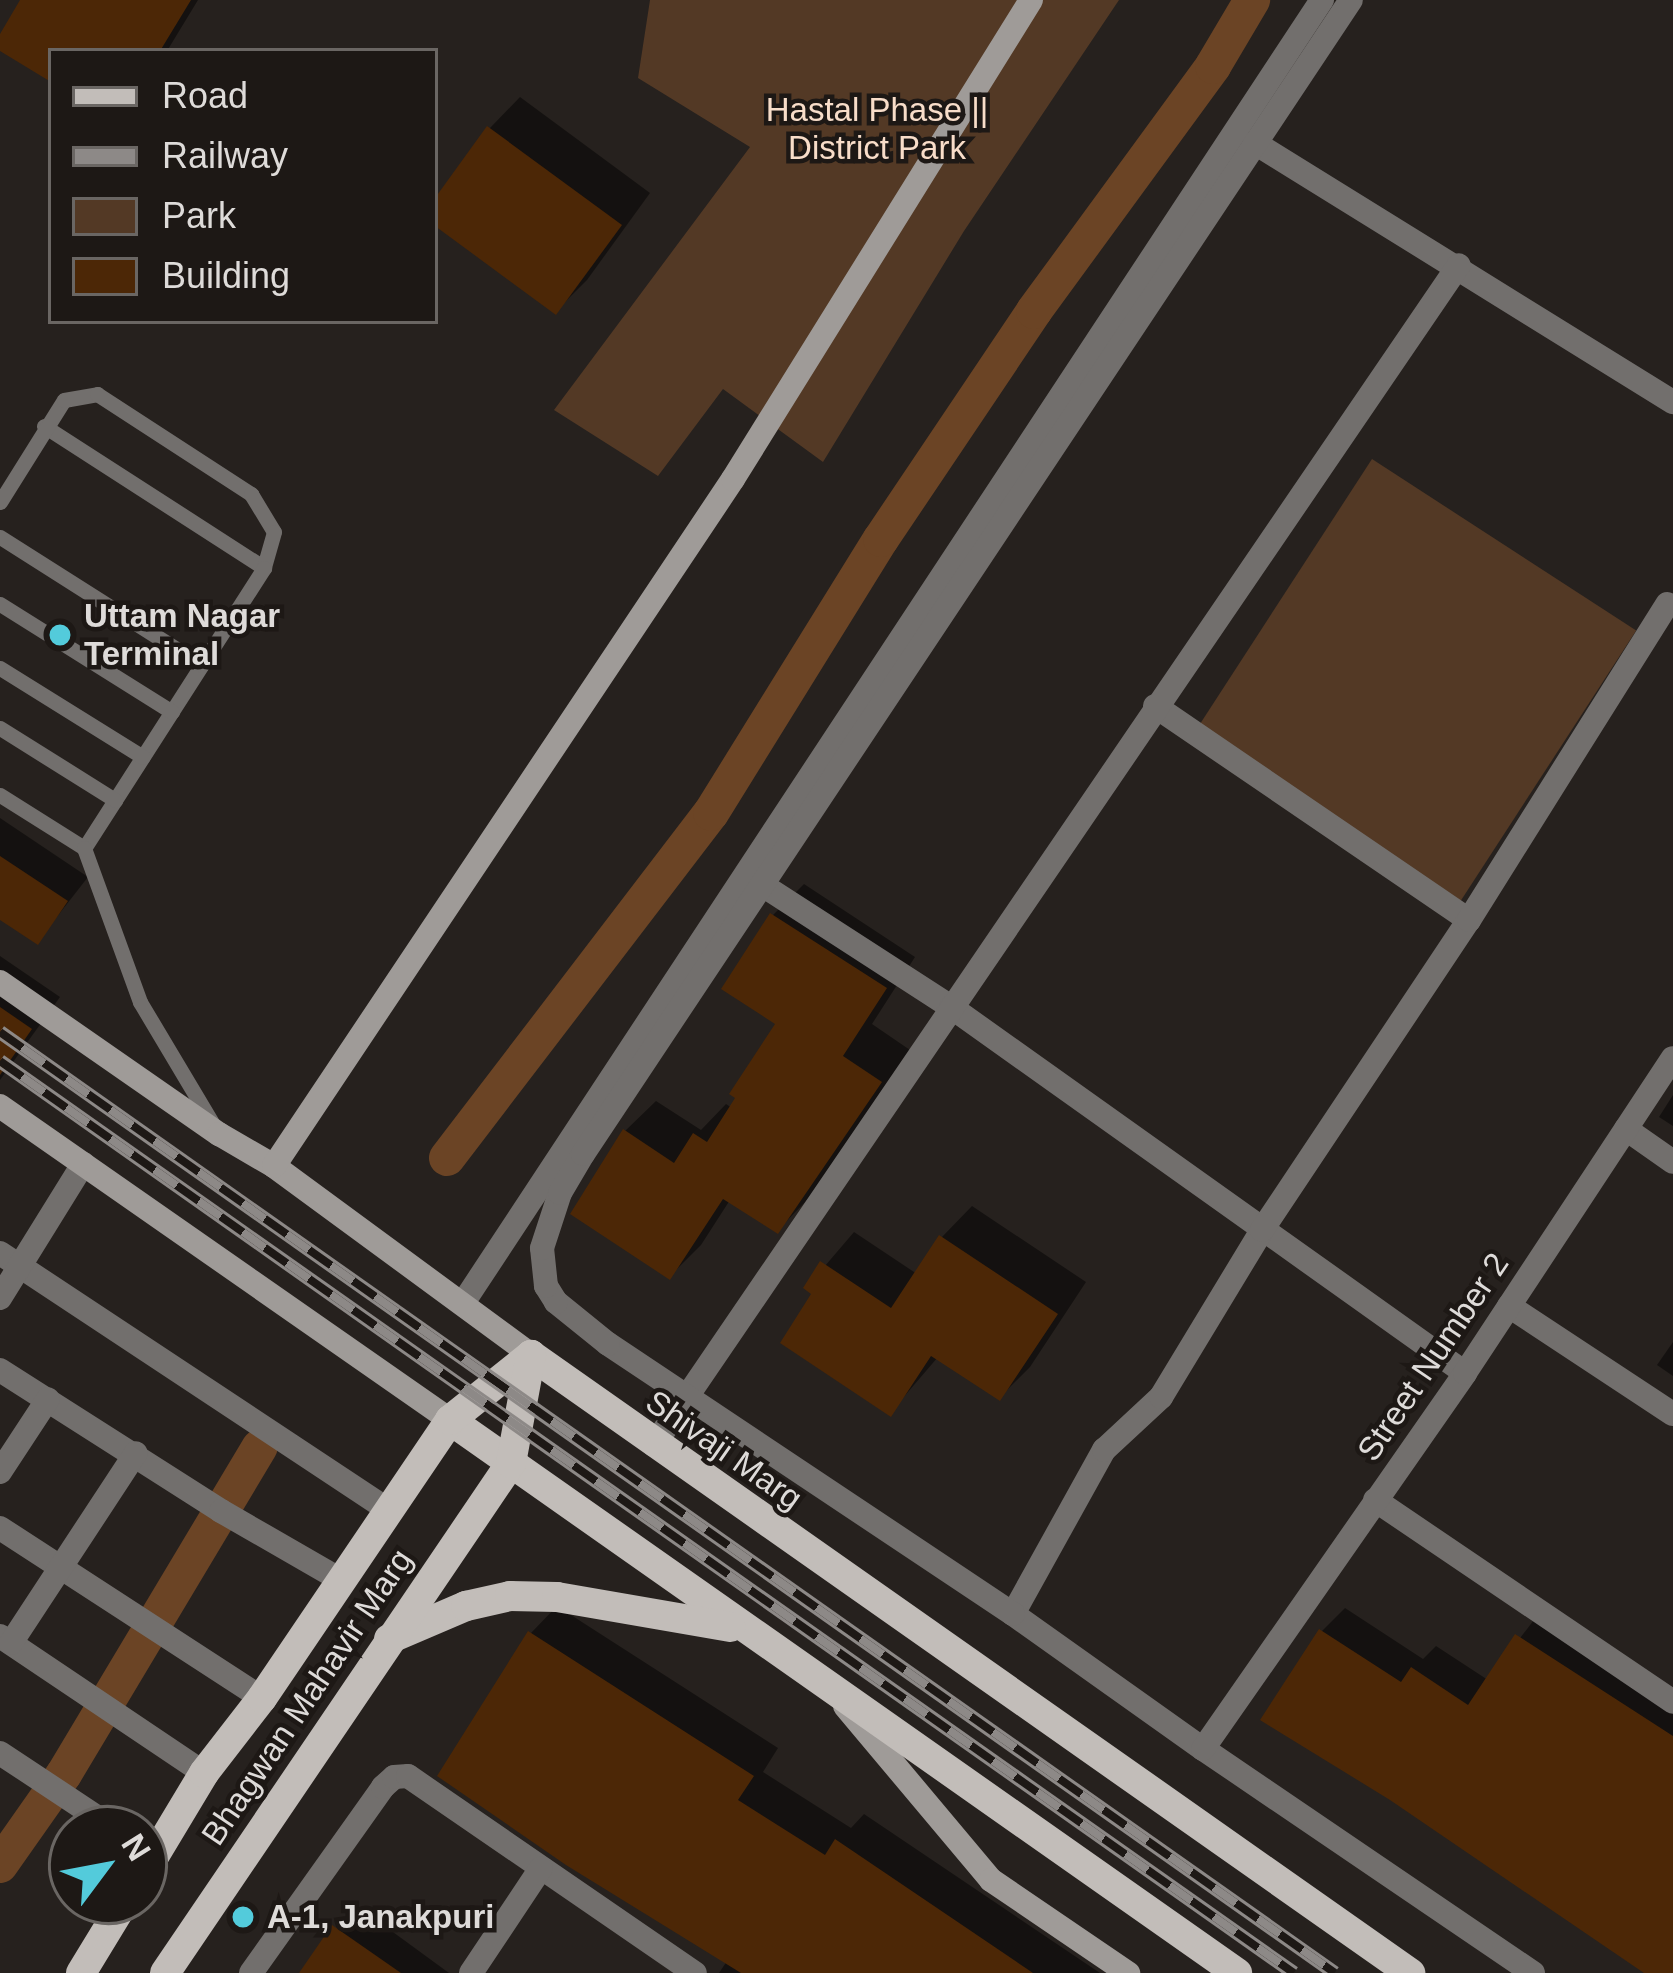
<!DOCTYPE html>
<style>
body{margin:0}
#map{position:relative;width:1673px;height:1973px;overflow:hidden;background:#26211e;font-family:Arial,sans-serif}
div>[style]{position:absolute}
.green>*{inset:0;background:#533925;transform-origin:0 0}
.shadow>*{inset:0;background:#0007}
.canal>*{height:36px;margin:-18px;padding:0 18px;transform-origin:18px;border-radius:18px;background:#6b4425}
.building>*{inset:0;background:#4c2706}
.lane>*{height:15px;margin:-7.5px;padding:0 7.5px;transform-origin:7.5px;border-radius:7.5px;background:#726f6d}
.street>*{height:24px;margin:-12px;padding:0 12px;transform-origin:12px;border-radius:12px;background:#726f6d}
.secondary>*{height:24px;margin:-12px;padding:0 12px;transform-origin:12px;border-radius:12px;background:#9f9b98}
.primary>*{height:30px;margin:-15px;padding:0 15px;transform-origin:15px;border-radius:15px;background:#c2bdb9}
.rail>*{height:14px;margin-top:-7px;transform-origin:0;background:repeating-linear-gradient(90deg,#1d1815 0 27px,#8d8987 0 54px);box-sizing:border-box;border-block:3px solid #8d8987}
.dots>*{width:33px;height:33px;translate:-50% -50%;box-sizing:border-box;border:6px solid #1d1815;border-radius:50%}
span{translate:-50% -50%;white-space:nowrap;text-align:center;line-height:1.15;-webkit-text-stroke:9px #1d1815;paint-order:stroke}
.park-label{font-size:33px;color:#f8ddc9}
.poi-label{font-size:33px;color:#dedbd9;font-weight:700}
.left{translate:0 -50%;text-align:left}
.street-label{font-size:33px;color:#dedbd9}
.legend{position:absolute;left:48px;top:48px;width:390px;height:276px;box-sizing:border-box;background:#1d1815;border:3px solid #6a6663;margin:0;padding:15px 21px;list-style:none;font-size:36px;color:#dedbd9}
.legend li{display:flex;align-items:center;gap:24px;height:60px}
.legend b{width:60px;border:3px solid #6a6663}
.north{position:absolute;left:48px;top:1805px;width:120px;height:120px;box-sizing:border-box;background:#1d1815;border:3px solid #6a6663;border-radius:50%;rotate:58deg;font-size:33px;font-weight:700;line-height:48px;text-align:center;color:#dedbd9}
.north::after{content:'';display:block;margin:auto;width:42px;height:54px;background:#53cbdb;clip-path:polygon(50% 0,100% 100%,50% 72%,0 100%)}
</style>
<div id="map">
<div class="green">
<div style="clip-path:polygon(650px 0,1119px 0,964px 231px,823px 462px,723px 389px,658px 476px,554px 410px,750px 147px,638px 78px)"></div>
<div style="left:1372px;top:459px;width:315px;height:323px;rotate:33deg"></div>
</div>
<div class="shadow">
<div style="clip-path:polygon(24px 0,198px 0,167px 51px,51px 51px,51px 78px,0 48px)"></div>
<div style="clip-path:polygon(520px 97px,650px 193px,587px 280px,556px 311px,435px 222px,435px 203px,490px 128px)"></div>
<div style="clip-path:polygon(0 818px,88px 877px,38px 941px,0 916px)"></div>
<div style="clip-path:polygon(804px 884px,915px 957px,872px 1024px,910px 1050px,808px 1199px,778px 1230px,730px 1200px,701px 1245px,670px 1276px,625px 1131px,656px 1101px,701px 1130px,726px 1104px,732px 1108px,780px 1024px,725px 988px,773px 915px)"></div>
<div style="clip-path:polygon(0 956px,60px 997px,0 1080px)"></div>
<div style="clip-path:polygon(1673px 1095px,1673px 1126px,1659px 1117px)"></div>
<div style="clip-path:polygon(972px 1206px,1086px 1282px,1030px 1367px,999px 1398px,938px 1357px,890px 1413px,807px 1287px,854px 1232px,917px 1274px,942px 1237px)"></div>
<div style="clip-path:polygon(1673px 1342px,1673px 1376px,1657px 1365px)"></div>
<div style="clip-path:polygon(557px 1606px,778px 1748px,763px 1772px,851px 1828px,864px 1814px,1100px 1973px,719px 1973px,727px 1961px,531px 1633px)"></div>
<div style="clip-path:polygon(1345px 1608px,1423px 1659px,1436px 1646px,1488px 1680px,1540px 1612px,1673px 1698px,1673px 1973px,1650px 1973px,1391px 1797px,1264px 1719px,1322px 1631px)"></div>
<div style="clip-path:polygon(356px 1905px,449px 1973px,303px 1973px)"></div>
</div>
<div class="canal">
<div style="left:447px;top:1158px;width:434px;rotate:-52.6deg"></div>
<div style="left:711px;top:813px;width:322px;rotate:-58.2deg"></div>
<div style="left:881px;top:539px;width:275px;rotate:-56.1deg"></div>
<div style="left:1034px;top:311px;width:303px;rotate:-53.8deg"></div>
<div style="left:1213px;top:66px;width:77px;rotate:-59.4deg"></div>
<div style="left:0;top:1865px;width:111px;rotate:-54.9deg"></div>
<div style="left:64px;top:1774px;width:381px;rotate:-59.1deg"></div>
</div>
<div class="building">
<div style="clip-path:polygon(20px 0,191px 0,160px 51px,51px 51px,51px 82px,0 51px,0 34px)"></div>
<div style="clip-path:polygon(487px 126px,622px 225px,556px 315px,435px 226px,435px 198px)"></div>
<div style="clip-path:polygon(0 856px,68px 901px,38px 945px,0 920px)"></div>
<div style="clip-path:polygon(770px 913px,887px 988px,843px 1056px,882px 1082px,778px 1234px,723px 1199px,670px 1280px,570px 1214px,623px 1129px,674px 1163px,693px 1133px,707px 1142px,735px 1098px,729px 1094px,775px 1024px,721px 989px)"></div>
<div style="clip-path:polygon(0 1007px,32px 1029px,0 1075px)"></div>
<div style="clip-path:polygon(939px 1235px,1058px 1314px,1000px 1401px,931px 1356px,891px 1417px,780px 1343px,811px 1294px,803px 1288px,820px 1261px,891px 1308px)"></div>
<div style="clip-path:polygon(1319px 1629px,1401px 1682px,1411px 1667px,1468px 1705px,1515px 1634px,1673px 1736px,1673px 1973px,1644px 1973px,1390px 1800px,1260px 1720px)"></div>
<div style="clip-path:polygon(528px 1631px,754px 1776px,738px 1800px,825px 1855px,835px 1839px,1033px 1973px,741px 1973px,566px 1865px,437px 1776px)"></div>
<div style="clip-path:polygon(332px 1925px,401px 1973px,299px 1973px)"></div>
</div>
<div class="lane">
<div style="left:44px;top:426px;width:262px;rotate:32.8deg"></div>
<div style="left:0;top:502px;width:120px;rotate:-57.9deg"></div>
<div style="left:64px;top:400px;width:34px;rotate:-10deg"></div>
<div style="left:97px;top:394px;width:184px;rotate:33deg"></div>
<div style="left:251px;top:494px;width:44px;rotate:58.8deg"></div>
<div style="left:274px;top:532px;width:37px;rotate:106deg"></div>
<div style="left:264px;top:568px;width:333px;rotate:122.7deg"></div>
<div style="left:0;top:537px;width:239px;rotate:32.4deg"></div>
<div style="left:0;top:604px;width:203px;rotate:32.1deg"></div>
<div style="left:0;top:668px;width:168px;rotate:31.9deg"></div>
<div style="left:0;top:728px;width:136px;rotate:32.1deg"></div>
<div style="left:0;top:795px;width:99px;rotate:32.2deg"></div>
<div style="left:84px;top:848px;width:164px;rotate:70deg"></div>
<div style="left:140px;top:1002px;width:144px;rotate:59.2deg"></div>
</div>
<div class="street">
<div style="left:1255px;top:143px;width:492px;rotate:31.8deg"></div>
<div style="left:1155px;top:706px;width:380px;rotate:34.3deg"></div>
<div style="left:764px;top:886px;width:223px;rotate:32.9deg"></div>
<div style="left:951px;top:1007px;width:631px;rotate:35.45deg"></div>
<div style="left:1626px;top:1129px;width:57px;rotate:35.1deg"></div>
<div style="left:0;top:1253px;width:466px;rotate:33.5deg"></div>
<div style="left:0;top:1298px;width:158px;rotate:-58.2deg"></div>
<div style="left:463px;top:1303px;width:1561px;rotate:-56.61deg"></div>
<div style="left:1509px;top:1306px;width:196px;rotate:33.4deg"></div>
<div style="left:0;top:1370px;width:262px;rotate:32.5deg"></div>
<div style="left:221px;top:1511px;width:138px;rotate:29.9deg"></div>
<div style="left:654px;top:1445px;width:1428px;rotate:-55.7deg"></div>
<div style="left:0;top:1472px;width:87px;rotate:-56.7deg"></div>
<div style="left:1375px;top:1500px;width:360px;rotate:34.1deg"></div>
<div style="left:0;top:1528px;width:312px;rotate:33deg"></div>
<div style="left:1013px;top:1614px;width:188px;rotate:-61deg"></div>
<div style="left:1104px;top:1450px;width:78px;rotate:-42.9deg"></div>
<div style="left:1161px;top:1397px;width:195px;rotate:-58.8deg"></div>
<div style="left:1262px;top:1230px;width:373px;rotate:-56.3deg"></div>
<div style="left:1469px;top:920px;width:373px;rotate:-57.9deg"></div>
<div style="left:0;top:1636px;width:246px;rotate:33.9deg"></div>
<div style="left:11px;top:1643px;width:227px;rotate:-56.7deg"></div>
<div style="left:1203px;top:1749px;width:233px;rotate:-144.6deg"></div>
<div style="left:1013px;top:1614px;width:487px;rotate:-146.3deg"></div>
<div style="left:608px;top:1344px;width:67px;rotate:-141.1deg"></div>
<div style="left:556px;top:1302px;width:19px;rotate:-122deg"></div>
<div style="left:546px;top:1286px;width:38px;rotate:-96deg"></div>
<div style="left:542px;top:1248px;width:58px;rotate:-71.9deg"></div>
<div style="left:560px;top:1193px;width:45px;rotate:-59.5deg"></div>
<div style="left:583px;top:1154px;width:1386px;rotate:-56.36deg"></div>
<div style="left:0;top:1753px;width:138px;rotate:33.5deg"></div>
<div style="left:251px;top:1973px;width:228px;rotate:-54.6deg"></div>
<div style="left:383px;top:1787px;width:15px;rotate:-42deg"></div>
<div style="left:394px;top:1777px;width:14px;rotate:-4deg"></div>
<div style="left:408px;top:1776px;width:348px;rotate:34.5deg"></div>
<div style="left:471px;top:1973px;width:126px;rotate:-56.3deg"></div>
<div style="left:1533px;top:1973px;width:399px;rotate:-145.8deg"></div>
<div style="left:1203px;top:1749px;width:458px;rotate:-55.1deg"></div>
<div style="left:1465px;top:1373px;width:377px;rotate:-56.6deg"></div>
</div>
<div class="secondary">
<div style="left:0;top:982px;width:267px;rotate:34.8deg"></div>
<div style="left:219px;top:1134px;width:64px;rotate:30.2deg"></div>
<div style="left:274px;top:1166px;width:319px;rotate:36.3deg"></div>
<div style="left:0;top:1106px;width:549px;rotate:34.91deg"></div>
<div style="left:274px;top:1166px;width:826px;rotate:-56.25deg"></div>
<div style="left:733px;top:479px;width:564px;rotate:-58.11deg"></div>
<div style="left:845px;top:1706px;width:227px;rotate:50deg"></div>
<div style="left:991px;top:1880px;width:166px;rotate:34.2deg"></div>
</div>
<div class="primary">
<div style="left:531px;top:1355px;width:1075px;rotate:35.11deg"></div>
<div style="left:450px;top:1420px;width:962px;rotate:35.09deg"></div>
<div style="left:389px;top:1639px;width:84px;rotate:-23.2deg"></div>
<div style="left:466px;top:1606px;width:45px;rotate:-12.8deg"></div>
<div style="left:510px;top:1596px;width:47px;rotate:1.2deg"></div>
<div style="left:557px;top:1597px;width:176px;rotate:9.8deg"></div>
<div style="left:144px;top:1873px;width:117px;rotate:-59deg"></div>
<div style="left:204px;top:1773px;width:95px;rotate:-52.3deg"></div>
<div style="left:262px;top:1698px;width:336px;rotate:-55.9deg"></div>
<div style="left:450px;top:1420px;width:104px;rotate:-38.7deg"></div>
<div style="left:81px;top:1973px;width:84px;rotate:-58.6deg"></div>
<div style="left:165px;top:1973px;width:616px;rotate:-55.85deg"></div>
<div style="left:511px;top:1463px;width:110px;rotate:-79.5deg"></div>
</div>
<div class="rail">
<div style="left:0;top:1032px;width:1633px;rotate:35.18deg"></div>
<div style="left:0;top:1061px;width:1583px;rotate:35.18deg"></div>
</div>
<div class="dots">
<div style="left:60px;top:635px;background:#53cbdb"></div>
<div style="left:243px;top:1917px;background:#53cbdb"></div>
</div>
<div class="park-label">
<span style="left:877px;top:129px">Hastal Phase ||<br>District Park</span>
</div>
<div class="poi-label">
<span class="left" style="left:84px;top:635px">Uttam Nagar<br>Terminal</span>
<span class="left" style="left:267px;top:1917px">A-1, Janakpuri</span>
</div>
<div class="street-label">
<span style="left:1433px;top:1357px;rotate:-56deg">Street Number 2</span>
<span style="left:724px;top:1450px;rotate:35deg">Shivaji Marg</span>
<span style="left:307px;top:1697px;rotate:-56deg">Bhagwan Mahavir Marg</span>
</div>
<ul class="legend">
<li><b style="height:15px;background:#c2bdb9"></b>Road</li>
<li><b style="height:15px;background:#8d8987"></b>Railway</li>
<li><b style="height:33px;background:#533925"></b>Park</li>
<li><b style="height:33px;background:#4c2706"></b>Building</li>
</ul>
<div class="north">N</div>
</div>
